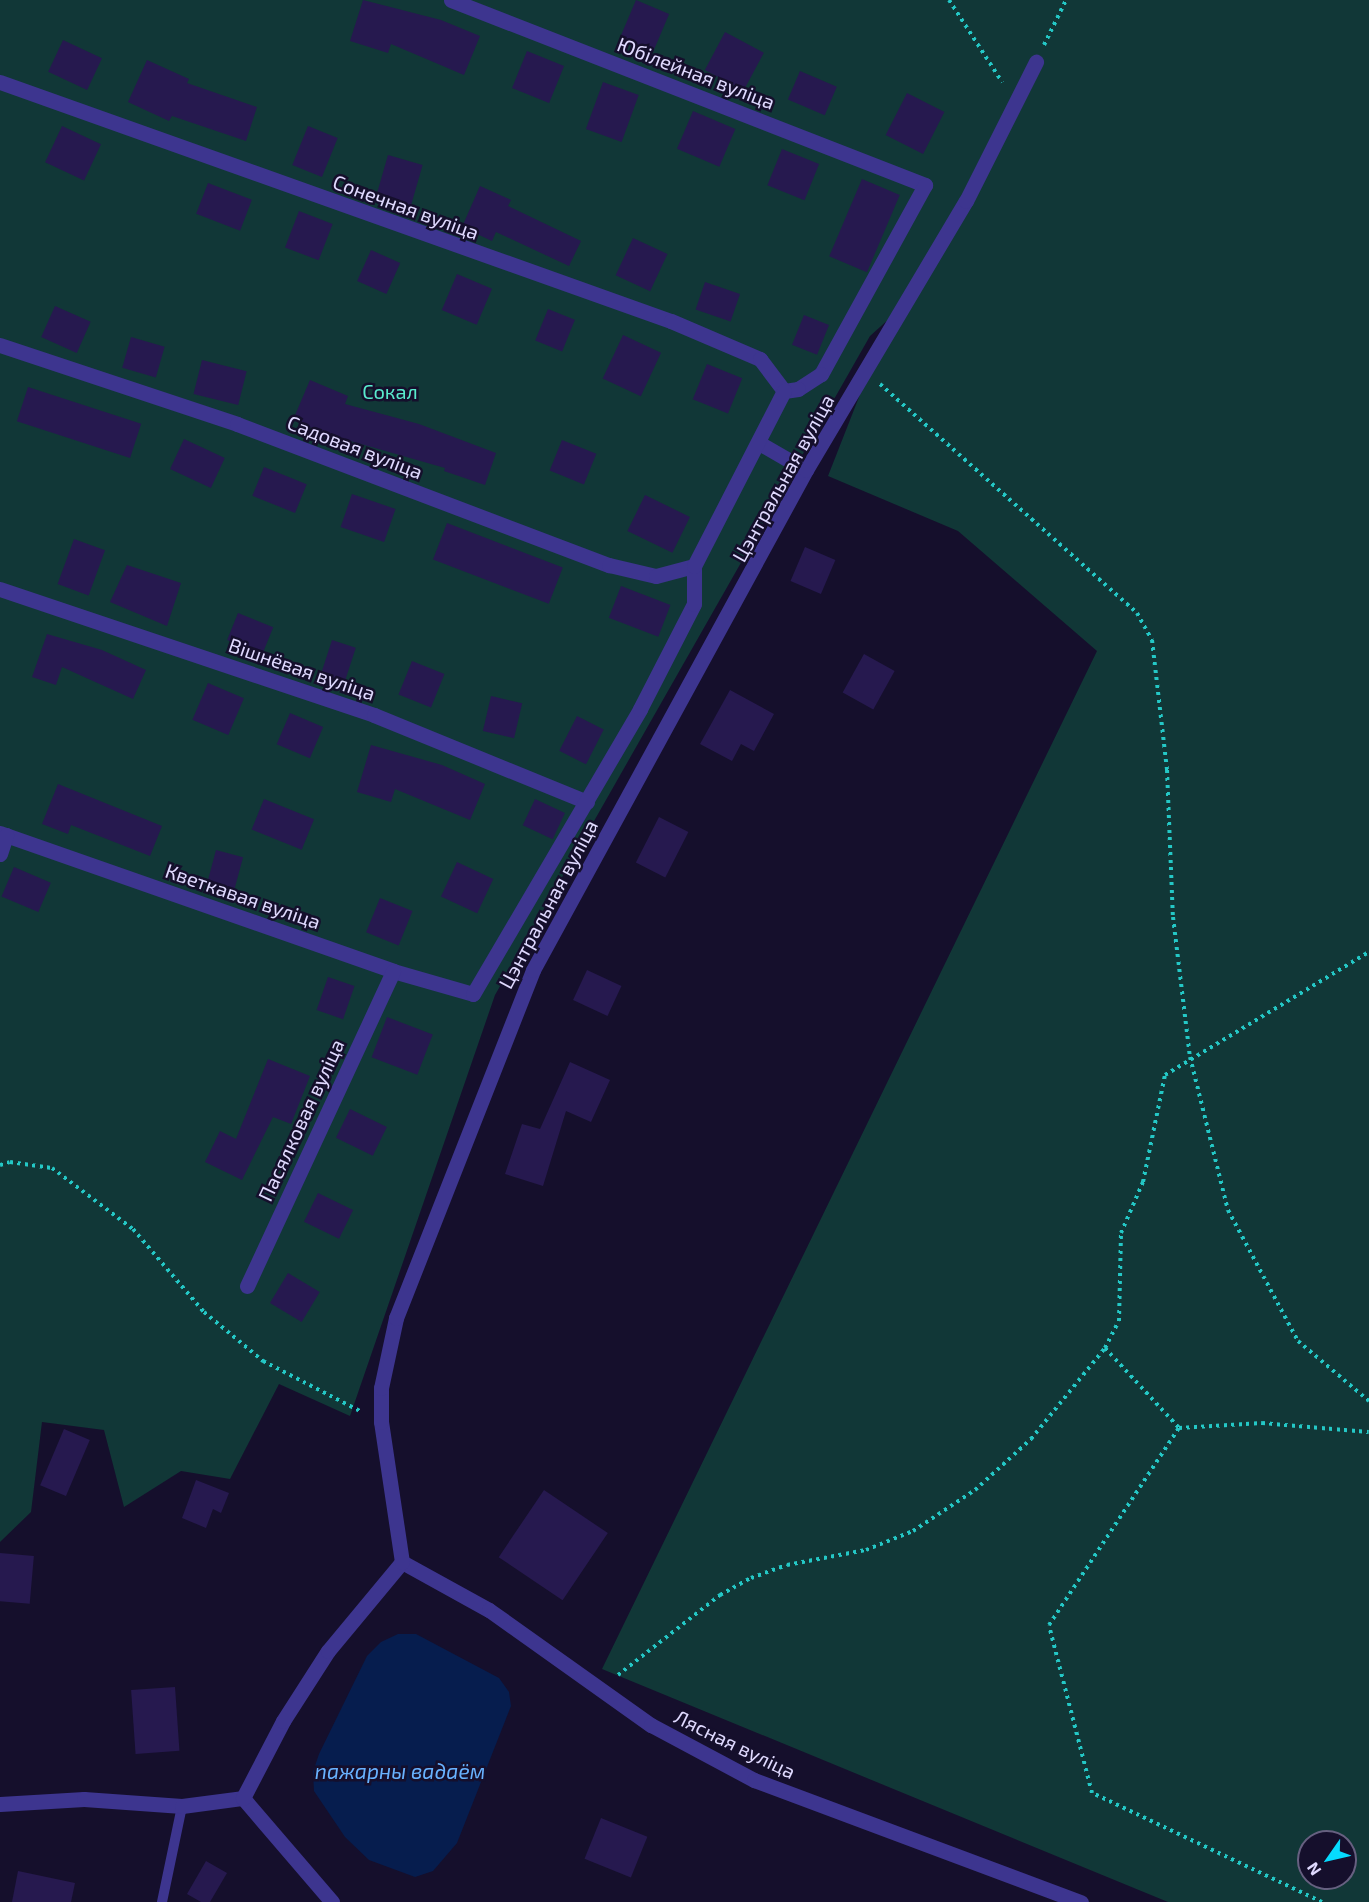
<!DOCTYPE html>
<meta charset="utf-8">
<style>
body{margin:0}
#map{position:relative;width:1369px;height:1902px;overflow:hidden;background:#150f2c;font-family:"Exo 2",sans-serif}
div>[style]{position:absolute}
.green>*{inset:0;background:#113737}
.water>*{inset:0;background:#061d4e}
.building>*{inset:0;background:#26194f;transform-origin:0 0}
.path>*{height:4px;margin-top:-2px;transform-origin:0;background:repeating-linear-gradient(90deg,#24c8c6 0 3px,transparent 0 7.5px)}
.lane>*{height:10px;margin:-5px;padding:0 5px;transform-origin:5px;border-radius:5px;background:#3d358f}
.street>*{height:15px;margin:-7.5px;padding:0 7.5px;transform-origin:7.5px;border-radius:7.5px;background:#3d358f}
span{translate:-50% -50%;white-space:nowrap;text-align:center;line-height:1.15;-webkit-text-stroke:5px #150f2c;paint-order:stroke}
.street-label{font-size:20px;color:#e0daff}
.park-label{font-size:20px;color:#59ebcd}
.water-label{font-size:21px;color:#68b2ff;font-style:italic}
.north{position:absolute;left:1297px;top:1830px;width:60px;height:60px;box-sizing:border-box;background:#150f2c;border:2px solid #666080;border-radius:50%;rotate:236deg;font-size:16px;font-weight:700;line-height:24px;text-align:center;color:#e0daff}
.north::after{content:'';display:block;margin:auto;width:21px;height:27px;background:#06dbff;clip-path:polygon(50% 0,100% 100%,50% 72%,0 100%)}
</style>
<div id="map">
<div class="green">
<div style="clip-path:polygon(evenodd,0 0,1369px 0,1369px 1902px,1168px 1902px,602px 1669px,1097px 651px,958px 531px,828px 476px,890px 318px,870px 336px,495px 995px,350px 1416px,279px 1384px,230px 1479px,181px 1471px,124px 1507px,104px 1430px,42px 1422px,31px 1512px,0 1542px,0 0,1309px 1842px,1345px 1842px,1345px 1878px,1309px 1878px,1309px 1842px)"></div>
</div>
<div class="water">
<div style="clip-path:polygon(398px 1634px,416px 1634px,499px 1678px,509px 1692px,511px 1706px,457px 1843px,433px 1871px,415px 1877px,369px 1860px,345px 1837px,314px 1791px,313px 1772px,319px 1754px,367px 1656px,381px 1642px)"></div>
</div>
<div class="building">
<div style="clip-path:polygon(363px 0,441px 20px,480px 36px,464px 75px,391px 44px,388px 53px,350px 41px)"></div>
<div style="left:636px;top:0;width:36px;height:41px;rotate:23deg"></div>
<div style="left:725px;top:32px;width:44px;height:43px;rotate:28deg"></div>
<div style="left:63px;top:40px;width:43px;height:35px;rotate:25deg"></div>
<div style="left:527px;top:51px;width:40px;height:40px;rotate:22deg"></div>
<div style="clip-path:polygon(147px 60px,189px 79px,187px 83px,257px 107px,246px 141px,172px 116px,169px 121px,128px 102px)"></div>
<div style="left:800px;top:71px;width:40px;height:31px;rotate:23deg"></div>
<div style="left:603px;top:82px;width:38px;height:50px;rotate:20deg"></div>
<div style="left:907px;top:93px;width:42px;height:47px;rotate:27deg"></div>
<div style="left:693px;top:111px;width:46px;height:41px;rotate:23deg"></div>
<div style="left:62px;top:126px;width:43px;height:40px;rotate:25deg"></div>
<div style="left:308px;top:126px;width:32px;height:42px;rotate:22deg"></div>
<div style="left:782px;top:149px;width:40px;height:39px;rotate:22deg"></div>
<div style="left:388px;top:155px;width:36px;height:44px;rotate:16deg"></div>
<div style="left:862px;top:179px;width:41px;height:84px;rotate:23deg"></div>
<div style="left:208px;top:183px;width:47px;height:33px;rotate:21deg"></div>
<div style="clip-path:polygon(480px 186px,511px 200px,508px 206px,581px 241px,569px 266px,496px 232px,492px 241px,462px 227px)"></div>
<div style="left:299px;top:211px;width:36px;height:39px;rotate:21deg"></div>
<div style="left:633px;top:238px;width:38px;height:41px;rotate:25deg"></div>
<div style="left:371px;top:250px;width:32px;height:34px;rotate:24deg"></div>
<div style="left:457px;top:274px;width:38px;height:39px;rotate:23deg"></div>
<div style="left:705px;top:282px;width:37px;height:29px;rotate:19deg"></div>
<div style="left:55px;top:306px;width:39px;height:34px;rotate:24deg"></div>
<div style="left:548px;top:309px;width:29px;height:34px;rotate:22deg"></div>
<div style="left:804px;top:315px;width:27px;height:32px;rotate:22deg"></div>
<div style="left:623px;top:335px;width:42px;height:48px;rotate:25deg"></div>
<div style="left:131px;top:337px;width:35px;height:32px;rotate:16deg"></div>
<div style="left:202px;top:360px;width:46px;height:35px;rotate:14deg"></div>
<div style="left:707px;top:364px;width:38px;height:38px;rotate:22deg"></div>
<div style="clip-path:polygon(310px 380px,348px 396px,345px 404px,419px 424px,496px 453px,485px 485px,444px 471px,445px 468px,326px 434px,293px 420px)"></div>
<div style="left:28px;top:387px;width:119px;height:36px;rotate:18deg"></div>
<div style="left:184px;top:439px;width:45px;height:33px;rotate:25deg"></div>
<div style="left:562px;top:440px;width:37px;height:33px;rotate:22deg"></div>
<div style="left:264px;top:467px;width:46px;height:31px;rotate:22deg"></div>
<div style="left:352px;top:494px;width:46px;height:35px;rotate:19deg"></div>
<div style="left:645px;top:495px;width:50px;height:40px;rotate:26deg"></div>
<div style="left:447px;top:523px;width:124px;height:39px;rotate:21deg"></div>
<div style="left:74px;top:539px;width:33px;height:48px;rotate:20deg"></div>
<div style="left:805px;top:547px;width:33px;height:37px;rotate:23deg"></div>
<div style="clip-path:polygon(127px 565px,181px 583px,167px 626px,110px 602px)"></div>
<div style="left:621px;top:586px;width:53px;height:34px;rotate:21deg"></div>
<div style="left:238px;top:613px;width:38px;height:29px;rotate:22deg"></div>
<div style="clip-path:polygon(47px 634px,102px 650px,146px 670px,133px 699px,62px 667px,56px 685px,32px 677px)"></div>
<div style="left:332px;top:640px;width:25px;height:37px;rotate:18deg"></div>
<div style="left:864px;top:654px;width:35px;height:44px;rotate:29deg"></div>
<div style="left:412px;top:661px;width:35px;height:36px;rotate:22deg"></div>
<div style="left:208px;top:683px;width:39px;height:40px;rotate:23deg"></div>
<div style="clip-path:polygon(730px 690px,774px 714px,754px 751px,741px 744px,732px 761px,700px 744px)"></div>
<div style="left:491px;top:696px;width:32px;height:36px;rotate:13deg"></div>
<div style="left:290px;top:713px;width:36px;height:34px;rotate:23deg"></div>
<div style="left:577px;top:716px;width:30px;height:39px;rotate:27deg"></div>
<div style="clip-path:polygon(371px 745px,442px 765px,485px 784px,470px 820px,395px 789px,391px 802px,357px 792px)"></div>
<div style="clip-path:polygon(58px 784px,162px 826px,150px 856px,71px 825px,68px 834px,42px 824px)"></div>
<div style="left:264px;top:799px;width:54px;height:33px;rotate:22deg"></div>
<div style="left:535px;top:799px;width:33px;height:29px;rotate:25deg"></div>
<div style="left:659px;top:817px;width:33px;height:51px;rotate:27deg"></div>
<div style="left:216px;top:850px;width:28px;height:33px;rotate:15deg"></div>
<div style="left:457px;top:862px;width:40px;height:38px;rotate:25deg"></div>
<div style="left:14px;top:867px;width:40px;height:32px;rotate:23deg"></div>
<div style="left:380px;top:898px;width:35px;height:37px;rotate:22deg"></div>
<div style="left:587px;top:970px;width:38px;height:33px;rotate:25deg"></div>
<div style="left:328px;top:977px;width:28px;height:35px;rotate:19deg"></div>
<div style="left:387px;top:1017px;width:49px;height:43px;rotate:21deg"></div>
<div style="clip-path:polygon(268px 1059px,310px 1076px,291px 1124px,273px 1117px,242px 1180px,205px 1162px,220px 1131px,236px 1139px)"></div>
<div style="clip-path:polygon(570px 1062px,610px 1080px,591px 1122px,566px 1111px,543px 1186px,505px 1174px,522px 1124px,540px 1129px)"></div>
<div style="left:350px;top:1109px;width:41px;height:32px;rotate:26deg"></div>
<div style="left:318px;top:1193px;width:39px;height:32px;rotate:26deg"></div>
<div style="left:288px;top:1273px;width:37px;height:35px;rotate:31deg"></div>
<div style="left:64px;top:1429px;width:28px;height:61px;rotate:23deg"></div>
<div style="clip-path:polygon(196px 1480px,229px 1493px,221px 1513px,213px 1509px,206px 1528px,182px 1518px)"></div>
<div style="left:544px;top:1490px;width:77px;height:81px;rotate:34deg"></div>
<div style="left:0;top:1553px;width:34px;height:48px;rotate:5deg"></div>
<div style="left:175px;top:1687px;width:64px;height:44px;rotate:86deg"></div>
<div style="left:601px;top:1818px;width:50px;height:44px;rotate:22deg"></div>
<div style="clip-path:polygon(206px 1861px,227px 1873px,210px 1902px,201px 1902px,187px 1894px)"></div>
<div style="clip-path:polygon(18px 1871px,75px 1883px,71px 1902px,12px 1902px)"></div>
</div>
<div class="path">
<div style="left:949px;top:0;width:98px;rotate:57.1deg"></div>
<div style="left:1044px;top:45px;width:50px;rotate:-63.9deg"></div>
<div style="left:880px;top:384px;width:344px;rotate:41.7deg"></div>
<div style="left:1137px;top:613px;width:31px;rotate:61deg"></div>
<div style="left:1152px;top:640px;width:131px;rotate:83.4deg"></div>
<div style="left:1167px;top:770px;width:147px;rotate:87.7deg"></div>
<div style="left:1173px;top:917px;width:141px;rotate:83.1deg"></div>
<div style="left:1190px;top:1057px;width:158px;rotate:76.1deg"></div>
<div style="left:1228px;top:1210px;width:149px;rotate:61.9deg"></div>
<div style="left:1298px;top:1341px;width:93px;rotate:40.2deg"></div>
<div style="left:0;top:1165px;width:10px;rotate:-17deg"></div>
<div style="left:10px;top:1162px;width:42px;rotate:8.1deg"></div>
<div style="left:52px;top:1168px;width:101px;rotate:37deg"></div>
<div style="left:133px;top:1229px;width:109px;rotate:49.5deg"></div>
<div style="left:204px;top:1312px;width:77px;rotate:39.7deg"></div>
<div style="left:263px;top:1361px;width:109px;rotate:27.3deg"></div>
<div style="left:1105px;top:1348px;width:109px;rotate:47.2deg"></div>
<div style="left:618px;top:1675px;width:130px;rotate:-38.1deg"></div>
<div style="left:720px;top:1595px;width:35px;rotate:-29deg"></div>
<div style="left:751px;top:1578px;width:38px;rotate:-20deg"></div>
<div style="left:787px;top:1565px;width:80px;rotate:-10.8deg"></div>
<div style="left:866px;top:1550px;width:51px;rotate:-22deg"></div>
<div style="left:913px;top:1531px;width:74px;rotate:-33.5deg"></div>
<div style="left:975px;top:1490px;width:76px;rotate:-42.3deg"></div>
<div style="left:1031px;top:1439px;width:117px;rotate:-50.9deg"></div>
<div style="left:1105px;top:1348px;width:30px;rotate:-63deg"></div>
<div style="left:1119px;top:1321px;width:88px;rotate:-88.7deg"></div>
<div style="left:1121px;top:1233px;width:56px;rotate:-66.7deg"></div>
<div style="left:1143px;top:1182px;width:109px;rotate:-78.4deg"></div>
<div style="left:1165px;top:1075px;width:238px;rotate:-31.1deg"></div>
<div style="left:1322px;top:1902px;width:255px;rotate:-154.6deg"></div>
<div style="left:1092px;top:1793px;width:173px;rotate:-104.4deg"></div>
<div style="left:1049px;top:1625px;width:236px;rotate:-56.6deg"></div>
<div style="left:1179px;top:1428px;width:83px;rotate:-3.4deg"></div>
<div style="left:1262px;top:1423px;width:107px;rotate:4.8deg"></div>
</div>
<div class="lane">
<div style="left:162px;top:1902px;width:98px;rotate:-78.2deg"></div>
</div>
<div class="street">
<div style="left:451px;top:0;width:509px;rotate:21.32deg"></div>
<div style="left:925px;top:185px;width:216px;rotate:118.8deg"></div>
<div style="left:821px;top:374px;width:27px;rotate:147deg"></div>
<div style="left:798px;top:389px;width:14px;rotate:172deg"></div>
<div style="left:0;top:82px;width:712px;rotate:19.61deg"></div>
<div style="left:671px;top:321px;width:97px;rotate:23.1deg"></div>
<div style="left:760px;top:359px;width:40px;rotate:53deg"></div>
<div style="left:0;top:345px;width:250px;rotate:18.4deg"></div>
<div style="left:237px;top:424px;width:398px;rotate:20.8deg"></div>
<div style="left:609px;top:565px;width:48px;rotate:13.2deg"></div>
<div style="left:656px;top:576px;width:39px;rotate:-15deg"></div>
<div style="left:759px;top:443px;width:54px;rotate:29.9deg"></div>
<div style="left:0;top:589px;width:395px;rotate:18.6deg"></div>
<div style="left:374px;top:715px;width:230px;rotate:22.2deg"></div>
<div style="left:0;top:833px;width:417px;rotate:19.3deg"></div>
<div style="left:393px;top:971px;width:83px;rotate:16deg"></div>
<div style="left:473px;top:994px;width:330px;rotate:-59.6deg"></div>
<div style="left:640px;top:709px;width:118px;rotate:-62.8deg"></div>
<div style="left:694px;top:604px;width:38px;rotate:-90deg"></div>
<div style="left:694px;top:566px;width:197px;rotate:-62.8deg"></div>
<div style="left:0;top:854px;width:20px;rotate:-72deg"></div>
<div style="left:247px;top:1286px;width:347px;rotate:-65.1deg"></div>
<div style="left:402px;top:1562px;width:99px;rotate:28.9deg"></div>
<div style="left:489px;top:1610px;width:199px;rotate:35.4deg"></div>
<div style="left:651px;top:1725px;width:117px;rotate:28.1deg"></div>
<div style="left:754px;top:1780px;width:349px;rotate:20.5deg"></div>
<div style="left:0;top:1804px;width:84px;rotate:-3.4deg"></div>
<div style="left:84px;top:1799px;width:98px;rotate:4.1deg"></div>
<div style="left:182px;top:1806px;width:62px;rotate:-7.5deg"></div>
<div style="left:332px;top:1902px;width:137px;rotate:-130.6deg"></div>
<div style="left:243px;top:1798px;width:87px;rotate:-62.5deg"></div>
<div style="left:283px;top:1721px;width:83px;rotate:-57.3deg"></div>
<div style="left:328px;top:1651px;width:116px;rotate:-50.3deg"></div>
<div style="left:402px;top:1562px;width:142px;rotate:-98.5deg"></div>
<div style="left:381px;top:1422px;width:34px;rotate:-90deg"></div>
<div style="left:381px;top:1388px;width:72px;rotate:-77.9deg"></div>
<div style="left:396px;top:1318px;width:374px;rotate:-68.5deg"></div>
<div style="left:533px;top:970px;width:570px;rotate:-61.37deg"></div>
<div style="left:806px;top:470px;width:313px;rotate:-59.3deg"></div>
<div style="left:966px;top:201px;width:156px;rotate:-63.3deg"></div>
</div>
<div class="street-label">
<span style="left:696px;top:73px;rotate:21deg">Юбілейная вуліца</span>
<span style="left:406px;top:207px;rotate:20deg">Сонечная вуліца</span>
<span style="left:355px;top:447px;rotate:21deg">Садовая вуліца</span>
<span style="left:783px;top:478px;rotate:-61deg">Цэнтральная вуліца</span>
<span style="left:302px;top:669px;rotate:19deg">Вішнёвая вуліца</span>
<span style="left:243px;top:896px;rotate:19deg">Кветкавая вуліца</span>
<span style="left:548px;top:904px;rotate:-62deg">Цэнтральная вуліца</span>
<span style="left:301px;top:1120px;rotate:-65deg">Пасялковая вуліца</span>
<span style="left:735px;top:1744px;rotate:26deg">Лясная вуліца</span>
</div>
<div class="park-label">
<span style="left:390px;top:391px">Сокал</span>
</div>
<div class="water-label">
<span style="left:400px;top:1771px">пажарны вадаём</span>
</div>
<div class="north">N</div>
</div>
